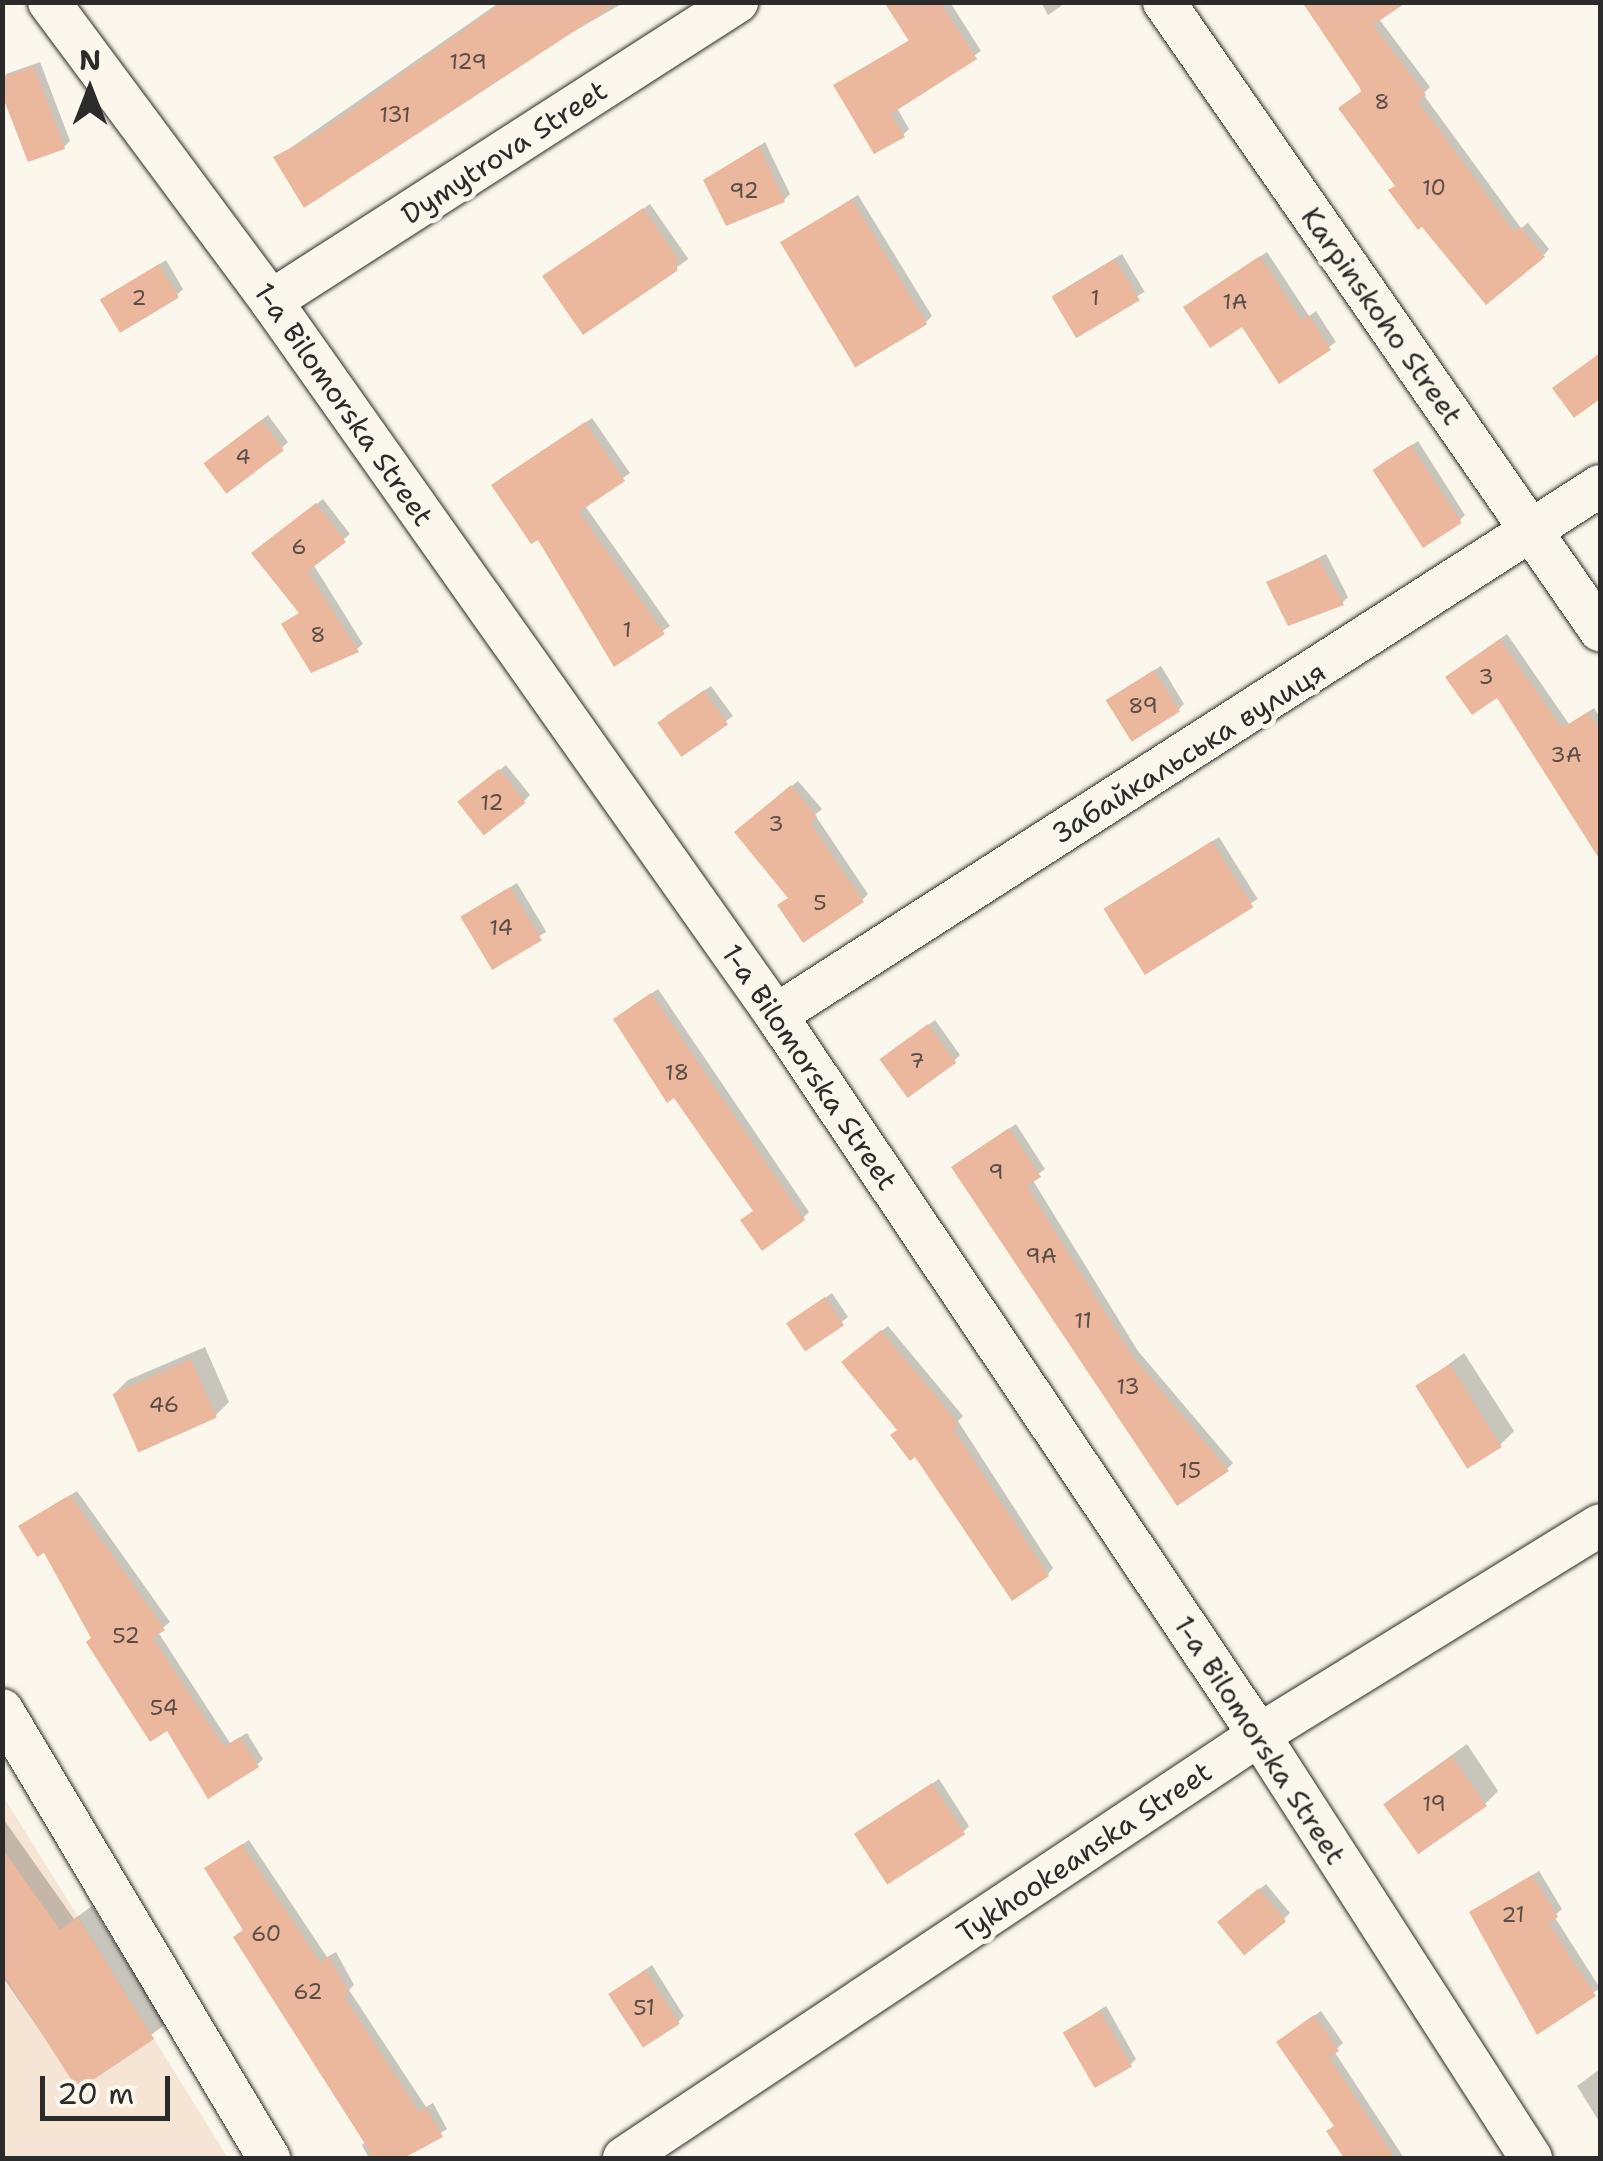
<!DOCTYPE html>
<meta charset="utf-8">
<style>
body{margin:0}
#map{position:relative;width:1603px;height:2161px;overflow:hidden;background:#fbf7ec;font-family:"Shantell Sans",sans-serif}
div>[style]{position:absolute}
.built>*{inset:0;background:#f6e4d4}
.shadow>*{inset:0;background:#0003;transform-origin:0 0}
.building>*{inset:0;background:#ebb79d;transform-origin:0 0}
.roads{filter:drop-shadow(0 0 2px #2b2b2b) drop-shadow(0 0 2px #2b2b2b)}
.street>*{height:42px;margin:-21px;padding:0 21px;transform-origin:21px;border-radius:21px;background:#fbf7ec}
span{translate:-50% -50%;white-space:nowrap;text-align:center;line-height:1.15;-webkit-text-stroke:10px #fbf7ec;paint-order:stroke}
.number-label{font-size:22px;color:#5b4e48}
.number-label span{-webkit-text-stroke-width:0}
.street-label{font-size:28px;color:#2b2b2b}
.frame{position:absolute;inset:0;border:5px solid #2b2b2b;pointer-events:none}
.north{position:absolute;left:40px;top:40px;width:100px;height:100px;-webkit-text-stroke:8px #fbf7ec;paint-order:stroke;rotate:0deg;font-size:28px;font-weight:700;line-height:40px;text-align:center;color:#2b2b2b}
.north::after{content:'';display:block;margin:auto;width:35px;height:45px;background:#2b2b2b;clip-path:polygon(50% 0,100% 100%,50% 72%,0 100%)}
.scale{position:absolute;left:40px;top:2076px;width:130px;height:45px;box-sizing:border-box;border:5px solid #2b2b2b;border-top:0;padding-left:12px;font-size:30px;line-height:35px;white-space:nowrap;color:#2b2b2b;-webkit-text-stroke:8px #fbf7ec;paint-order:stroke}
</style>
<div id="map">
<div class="built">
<div style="clip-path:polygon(3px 1796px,228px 2158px,3px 2158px)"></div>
</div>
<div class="shadow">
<div style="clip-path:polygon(500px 2px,625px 2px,531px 56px,276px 158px)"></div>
<div style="clip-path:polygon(908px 2px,950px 2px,981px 51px,897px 108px,909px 129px,903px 135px,836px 85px,911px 39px)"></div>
<div style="clip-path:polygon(1041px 2px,1067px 2px,1048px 15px)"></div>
<div style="clip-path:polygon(1327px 2px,1379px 19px,1430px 87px,1423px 94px,1521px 228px,1528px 223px,1549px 249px,1544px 255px,1397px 185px)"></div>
<div style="clip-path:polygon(40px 62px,70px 141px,64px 147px,2px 88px,6px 74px)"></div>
<div style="clip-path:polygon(765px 142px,790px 194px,784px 200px,706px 180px)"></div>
<div style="clip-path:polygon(858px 195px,932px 316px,926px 322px,783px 242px)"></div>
<div style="left:650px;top:204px;width:67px;height:118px;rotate:55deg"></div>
<div style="clip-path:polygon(1267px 252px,1309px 316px,1316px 311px,1336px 342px,1280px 380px,1243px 324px,1192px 301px)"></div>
<div style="left:1122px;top:254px;width:44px;height:81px;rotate:59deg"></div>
<div style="clip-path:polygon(166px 260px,183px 289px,177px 295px,103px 300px)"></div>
<div style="clip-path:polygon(268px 415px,288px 442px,282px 448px,212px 458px)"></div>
<div style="clip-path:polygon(592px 418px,630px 473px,585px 506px,670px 626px,615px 663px,500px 479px)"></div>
<div style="clip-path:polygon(1418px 441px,1465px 515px,1459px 521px,1381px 464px)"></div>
<div style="clip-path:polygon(323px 499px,350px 534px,313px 564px,363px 644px,357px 649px,290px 619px,301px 612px,260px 547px)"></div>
<div style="clip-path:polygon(1326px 554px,1348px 597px,1342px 603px,1269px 582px)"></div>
<div style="clip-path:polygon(1507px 634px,1569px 724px,1594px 708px,1600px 717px,1600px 851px,1497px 695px,1454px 671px)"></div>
<div style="clip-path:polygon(1161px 666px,1184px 704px,1178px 710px,1115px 695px)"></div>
<div style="clip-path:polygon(711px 686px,733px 716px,682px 753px,666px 716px)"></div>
<div style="clip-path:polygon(506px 765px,530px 795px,524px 801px,467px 797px)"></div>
<div style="clip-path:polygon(798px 781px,822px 809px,815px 815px,868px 894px,862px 900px,790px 897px,743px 826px)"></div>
<div style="left:1219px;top:837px;width:73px;height:126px;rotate:58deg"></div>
<div style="left:517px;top:883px;width:57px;height:56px;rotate:59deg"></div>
<div style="clip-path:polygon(658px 989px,809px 1212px,803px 1218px,755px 1210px,623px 1013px)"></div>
<div style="clip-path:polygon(935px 1020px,960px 1055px,954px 1061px,888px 1053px)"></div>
<div style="clip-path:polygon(1016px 1124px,1045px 1169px,1032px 1179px,1138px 1351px,1233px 1463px,1227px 1469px,960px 1161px)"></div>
<div style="clip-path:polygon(832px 1293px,848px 1317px,808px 1348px,797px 1319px)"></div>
<div style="clip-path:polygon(888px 1326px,963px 1416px,958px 1421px,1053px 1568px,1048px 1574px,915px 1454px,850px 1356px)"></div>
<div style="clip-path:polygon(205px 1347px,229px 1402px,215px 1416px,115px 1393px,128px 1380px)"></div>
<div style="clip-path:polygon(1464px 1353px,1514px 1431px,1500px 1445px,1418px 1387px)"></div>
<div style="clip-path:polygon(77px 1491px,170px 1622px,158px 1632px,230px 1743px,247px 1733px,263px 1759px,257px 1765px,168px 1728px,93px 1638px,27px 1521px)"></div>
<div style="clip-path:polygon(1467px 1744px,1498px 1791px,1485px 1804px,1385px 1803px)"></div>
<div style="clip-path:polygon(939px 1779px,969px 1826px,963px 1832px,864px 1830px)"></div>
<div style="clip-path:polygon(2px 1817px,74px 1919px,92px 1906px,166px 2024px,79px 2087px,2px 1976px)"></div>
<div style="clip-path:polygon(249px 1840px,327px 1957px,336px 1952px,354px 1985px,349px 1990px,426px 2107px,433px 2103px,447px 2129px,399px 2158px,369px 2158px,362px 2145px,366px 2141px,207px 1868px)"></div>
<div style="clip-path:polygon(1539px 1871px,1562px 1909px,1554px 1916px,1600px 1988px,1538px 2031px,1472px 1912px)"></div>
<div style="clip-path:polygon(1266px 1884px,1290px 1913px,1284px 1919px,1226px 1916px)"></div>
<div style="clip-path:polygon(652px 1965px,684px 2016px,678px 2022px,611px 1993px)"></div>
<div style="clip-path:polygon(1106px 2006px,1136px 2059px,1130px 2065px,1065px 2032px)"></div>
<div style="clip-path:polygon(1321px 2011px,1343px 2043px,1334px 2051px,1404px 2158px,1361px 2158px,1356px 2153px,1347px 2158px,1329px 2132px,1336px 2124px,1285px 2036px)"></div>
<div style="clip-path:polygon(1600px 2069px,1600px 2123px,1577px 2086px)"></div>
</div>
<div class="building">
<div style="clip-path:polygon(503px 2px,619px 2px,304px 208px,273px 157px,314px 136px)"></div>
<div style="clip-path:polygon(884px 2px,940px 2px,977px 59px,891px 114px,905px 137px,874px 154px,833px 85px,909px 41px)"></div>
<div style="clip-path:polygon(1302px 2px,1407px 2px,1373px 25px,1426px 95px,1418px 101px,1514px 232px,1520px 227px,1545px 257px,1486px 305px,1422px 227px,1418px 230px,1388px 190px,1395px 186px,1338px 108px,1362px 91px)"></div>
<div style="clip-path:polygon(34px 66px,65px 149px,28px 162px,2px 95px,2px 78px)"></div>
<div style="clip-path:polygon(759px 146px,785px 202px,726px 226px,703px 180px)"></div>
<div style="left:852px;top:199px;width:146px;height:84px;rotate:59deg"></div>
<div style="clip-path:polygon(643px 208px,677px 257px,677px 271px,583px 335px,542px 276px)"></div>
<div style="clip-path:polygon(1260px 256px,1302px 320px,1309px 315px,1331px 350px,1279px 384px,1242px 327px,1210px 348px,1183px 307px)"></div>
<div style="left:1115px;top:259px;width:48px;height:74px;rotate:59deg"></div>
<div style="left:159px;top:264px;width:39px;height:69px;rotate:59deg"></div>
<div style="clip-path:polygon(1600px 353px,1600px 399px,1574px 418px,1552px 388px)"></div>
<div style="left:261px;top:420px;width:38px;height:72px;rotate:53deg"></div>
<div style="clip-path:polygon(585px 422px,625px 481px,579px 512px,665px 634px,614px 667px,538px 540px,531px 544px,491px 485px)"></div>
<div style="left:1411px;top:445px;width:93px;height:46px;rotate:57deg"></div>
<div style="clip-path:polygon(316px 503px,346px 542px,308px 571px,359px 652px,311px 673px,281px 624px,299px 613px,251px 553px)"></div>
<div style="clip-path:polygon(1319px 559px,1344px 605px,1288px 626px,1266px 582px)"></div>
<div style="clip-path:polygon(1500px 639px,1562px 728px,1588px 712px,1600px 732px,1600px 860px,1497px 698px,1472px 715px,1445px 677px)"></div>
<div style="left:1154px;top:670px;width:49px;height:57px;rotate:58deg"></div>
<div style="left:704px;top:690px;width:42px;height:57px;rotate:55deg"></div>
<div style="left:499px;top:769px;width:43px;height:53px;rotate:52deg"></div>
<div style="clip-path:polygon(791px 785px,817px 817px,810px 823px,864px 902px,803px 943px,777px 905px,788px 898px,734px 832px)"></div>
<div style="left:1212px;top:841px;width:78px;height:128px;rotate:58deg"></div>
<div style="left:510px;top:887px;width:62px;height:58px;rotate:59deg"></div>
<div style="clip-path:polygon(651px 993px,805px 1220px,762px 1251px,740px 1220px,753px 1211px,674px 1098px,667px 1103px,613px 1019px)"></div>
<div style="left:928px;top:1024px;width:48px;height:60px;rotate:54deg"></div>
<div style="clip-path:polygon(1009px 1128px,1041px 1177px,1027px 1186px,1133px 1357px,1229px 1471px,1177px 1506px,951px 1167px)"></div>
<div style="left:825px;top:1297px;width:34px;height:47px;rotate:56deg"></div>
<div style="clip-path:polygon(881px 1330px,959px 1424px,953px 1428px,1049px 1576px,1012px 1601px,915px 1457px,910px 1461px,890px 1435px,897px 1430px,841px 1362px)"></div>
<div style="left:191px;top:1359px;width:64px;height:86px;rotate:66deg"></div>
<div style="left:1450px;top:1364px;width:98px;height:41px;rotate:58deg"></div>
<div style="clip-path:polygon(70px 1495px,165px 1630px,153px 1638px,224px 1747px,240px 1737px,259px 1767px,208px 1799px,167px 1731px,150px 1742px,86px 1642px,91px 1638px,44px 1553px,37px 1557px,18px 1526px)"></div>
<div style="left:1452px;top:1756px;width:61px;height:84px;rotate:55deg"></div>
<div style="left:932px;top:1783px;width:61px;height:93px;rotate:57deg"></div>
<div style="clip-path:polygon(242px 1844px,320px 1962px,329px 1957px,349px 1993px,344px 1996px,419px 2112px,426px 2107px,443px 2137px,404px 2158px,374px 2158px,233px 1937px,243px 1930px,204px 1868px)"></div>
<div style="clip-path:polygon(2px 1848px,60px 1930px,78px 1917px,154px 2039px,78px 2090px,2px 1972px)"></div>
<div style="clip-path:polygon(1532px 1875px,1558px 1917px,1548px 1923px,1596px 1996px,1537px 2035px,1469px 1912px)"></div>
<div style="left:1259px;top:1888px;width:43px;height:54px;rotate:51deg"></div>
<div style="left:645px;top:1970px;width:64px;height:44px;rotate:57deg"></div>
<div style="left:1100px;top:2011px;width:64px;height:43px;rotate:60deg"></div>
<div style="clip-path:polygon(1314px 2015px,1339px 2051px,1329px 2057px,1395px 2158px,1344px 2158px,1326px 2131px,1334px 2126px,1276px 2042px)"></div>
</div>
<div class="roads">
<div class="street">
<div style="left:49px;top:2px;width:372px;rotate:53.4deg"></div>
<div style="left:271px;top:301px;width:875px;rotate:54.73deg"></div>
<div style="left:776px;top:1015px;width:867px;rotate:56.14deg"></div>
<div style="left:1259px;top:1735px;width:503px;rotate:57.26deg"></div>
<div style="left:1164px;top:2px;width:765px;rotate:55.23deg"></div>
<div style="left:271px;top:301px;width:554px;rotate:-32.69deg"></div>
<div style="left:776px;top:1015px;width:979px;rotate:-32.7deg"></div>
<div style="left:2px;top:1710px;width:522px;rotate:59.21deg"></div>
<div style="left:624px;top:2158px;width:763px;rotate:-33.67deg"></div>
<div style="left:1259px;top:1735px;width:400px;rotate:-31.6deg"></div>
</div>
</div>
<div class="number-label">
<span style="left:468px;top:62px">129</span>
<span style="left:1382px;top:102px">8</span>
<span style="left:395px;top:115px">131</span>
<span style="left:1434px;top:188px">10</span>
<span style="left:744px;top:191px">92</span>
<span style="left:139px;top:298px">2</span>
<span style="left:1095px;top:298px">1</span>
<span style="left:1235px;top:302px">1А</span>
<span style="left:243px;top:457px">4</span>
<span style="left:299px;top:547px">6</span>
<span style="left:627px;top:630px">1</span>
<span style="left:318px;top:635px">8</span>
<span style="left:1486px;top:677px">3</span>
<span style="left:1143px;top:706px">89</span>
<span style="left:1566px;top:755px">3А</span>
<span style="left:492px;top:803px">12</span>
<span style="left:776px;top:824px">3</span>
<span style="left:820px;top:903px">5</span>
<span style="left:501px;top:928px">14</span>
<span style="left:917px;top:1061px">7</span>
<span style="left:677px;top:1073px">18</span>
<span style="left:996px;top:1172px">9</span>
<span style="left:1041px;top:1256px">9А</span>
<span style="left:1083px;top:1321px">11</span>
<span style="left:1128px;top:1387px">13</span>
<span style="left:164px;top:1405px">46</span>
<span style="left:1190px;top:1471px">15</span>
<span style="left:126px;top:1636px">52</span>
<span style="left:164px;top:1708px">54</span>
<span style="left:1434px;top:1804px">19</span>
<span style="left:1513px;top:1915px">21</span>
<span style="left:266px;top:1934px">60</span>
<span style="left:308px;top:1992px">62</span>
<span style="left:644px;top:2008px">51</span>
</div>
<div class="street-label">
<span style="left:504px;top:152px;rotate:-33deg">Dymytrova Street</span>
<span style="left:1382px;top:316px;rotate:55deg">Karpinskoho Street</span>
<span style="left:344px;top:404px;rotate:55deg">1-a Bilomorska Street</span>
<span style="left:1189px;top:752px;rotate:-32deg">Забайкальська вулиця</span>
<span style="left:810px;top:1067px;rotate:56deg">1-a Bilomorska Street</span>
<span style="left:1260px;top:1740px;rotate:57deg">1-a Bilomorska Street</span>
<span style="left:1084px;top:1852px;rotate:-34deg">Tykhookeanska Street</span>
</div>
<div class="frame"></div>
<div class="north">N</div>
<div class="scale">20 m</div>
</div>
